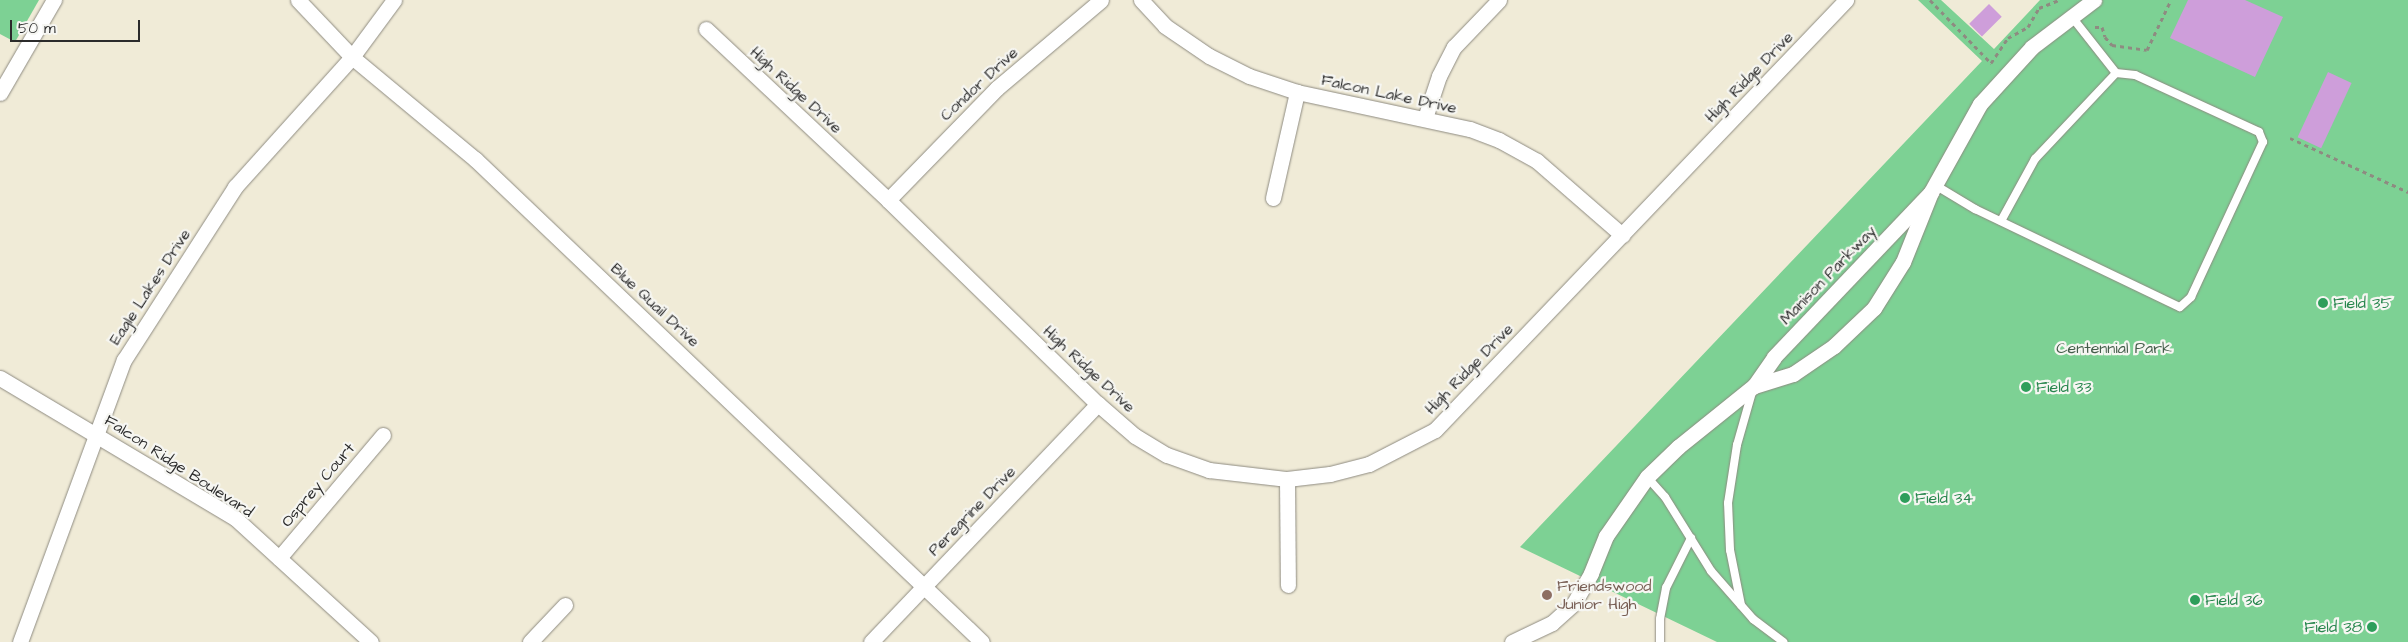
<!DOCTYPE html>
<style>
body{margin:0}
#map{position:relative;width:2408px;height:642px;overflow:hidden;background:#f0ebd7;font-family:"Architects Daughter",sans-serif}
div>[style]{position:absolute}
.green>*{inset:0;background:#7dd194}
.building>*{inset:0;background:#ce9eda;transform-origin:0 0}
.path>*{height:3px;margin-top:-1.5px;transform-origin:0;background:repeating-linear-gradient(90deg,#8e8b81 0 4px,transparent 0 8px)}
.roads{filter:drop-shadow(0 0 1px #8e8b81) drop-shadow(0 0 1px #8e8b81)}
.lane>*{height:8px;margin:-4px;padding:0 4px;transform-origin:4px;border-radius:4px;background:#fff}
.street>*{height:15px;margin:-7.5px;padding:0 7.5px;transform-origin:7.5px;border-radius:7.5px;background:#fff}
.dots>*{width:14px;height:14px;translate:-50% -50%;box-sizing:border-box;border:2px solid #f6f6f2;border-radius:50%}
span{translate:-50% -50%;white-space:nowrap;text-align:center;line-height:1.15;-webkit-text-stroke:4.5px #f6f6f2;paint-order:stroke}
.street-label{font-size:16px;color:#2b2b2b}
.leisure-label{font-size:16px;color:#27864d}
.left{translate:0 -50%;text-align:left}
.right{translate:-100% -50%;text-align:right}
.park-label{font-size:16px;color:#445d4a}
.education-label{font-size:16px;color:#785e54}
.scale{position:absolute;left:10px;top:20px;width:130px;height:22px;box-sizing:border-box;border:2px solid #2b2b2b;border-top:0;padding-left:6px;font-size:15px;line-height:18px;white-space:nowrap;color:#2b2b2b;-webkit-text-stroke:4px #f6f6f2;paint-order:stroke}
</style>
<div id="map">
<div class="green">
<div style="clip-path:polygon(0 0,39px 0,15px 42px,0 34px)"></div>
<div style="clip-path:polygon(1918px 0,1941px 0,1994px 49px,2040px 0,2408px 0,2408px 642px,1717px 642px,1520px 547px,1982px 61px)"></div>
</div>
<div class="building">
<div style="clip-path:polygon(2188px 0,2245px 0,2283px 17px,2255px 77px,2170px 38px)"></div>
<div style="left:1989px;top:4px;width:18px;height:28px;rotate:45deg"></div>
<div style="left:2328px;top:72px;width:26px;height:72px;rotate:25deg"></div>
</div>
<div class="path">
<div style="left:1930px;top:0;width:88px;rotate:45.9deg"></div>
<div style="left:1991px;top:63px;width:30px;rotate:-56deg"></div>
<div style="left:2008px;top:38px;width:23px;rotate:-29deg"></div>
<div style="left:2028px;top:27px;width:22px;rotate:-60deg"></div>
<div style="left:2039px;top:8px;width:22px;rotate:-22deg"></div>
<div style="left:2095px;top:27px;width:7px"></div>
<div style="left:2102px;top:27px;width:10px;rotate:73deg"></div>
<div style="left:2105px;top:37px;width:11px;rotate:49deg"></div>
<div style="left:2112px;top:45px;width:35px;rotate:8deg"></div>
<div style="left:2147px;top:50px;width:55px;rotate:-64.4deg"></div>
<div style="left:2290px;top:138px;width:130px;rotate:24.6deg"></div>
</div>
<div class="roads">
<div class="lane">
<div style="left:1935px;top:185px;width:47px;rotate:31deg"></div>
<div style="left:1975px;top:209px;width:227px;rotate:25.6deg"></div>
<div style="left:2180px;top:307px;width:15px;rotate:-42deg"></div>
<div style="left:2191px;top:297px;width:171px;rotate:-65.1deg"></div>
<div style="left:2263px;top:142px;width:11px;rotate:-112deg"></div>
<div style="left:2259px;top:132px;width:136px;rotate:-155.3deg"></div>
<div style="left:2135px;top:75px;width:19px;rotate:-174deg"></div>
<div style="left:2116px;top:73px;width:71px;rotate:-128.2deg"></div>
<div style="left:2001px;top:221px;width:71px;rotate:-61.3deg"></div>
<div style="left:2035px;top:159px;width:118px;rotate:-46.7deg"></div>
<div style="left:1647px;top:477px;width:27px;rotate:48deg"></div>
<div style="left:1665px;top:497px;width:87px;rotate:58.1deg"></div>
<div style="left:1711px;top:571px;width:64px;rotate:48.8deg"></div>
<div style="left:1753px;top:619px;width:38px;rotate:37deg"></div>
<div style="left:1741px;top:605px;width:56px;rotate:-101.3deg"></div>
<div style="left:1730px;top:550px;width:47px;rotate:-92.4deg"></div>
<div style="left:1728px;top:503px;width:59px;rotate:-81.2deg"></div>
<div style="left:1737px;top:445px;width:58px;rotate:-74.1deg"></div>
<div style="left:1660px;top:642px;width:23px;rotate:-90deg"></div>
<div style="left:1660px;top:619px;width:32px;rotate:-79deg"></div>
<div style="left:1666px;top:588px;width:56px;rotate:-63.4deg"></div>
</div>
<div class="street">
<div style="left:298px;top:0;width:79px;rotate:46.5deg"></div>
<div style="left:352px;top:57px;width:160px;rotate:39.7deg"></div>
<div style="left:475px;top:159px;width:700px;rotate:43.61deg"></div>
<div style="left:1141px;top:0;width:35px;rotate:47deg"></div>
<div style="left:1165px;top:26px;width:53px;rotate:34.3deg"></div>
<div style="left:1209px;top:56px;width:45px;rotate:26.6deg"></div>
<div style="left:1249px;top:76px;width:51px;rotate:18.4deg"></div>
<div style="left:1297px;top:92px;width:177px;rotate:12.1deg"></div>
<div style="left:1470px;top:129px;width:31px;rotate:21deg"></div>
<div style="left:1499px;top:140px;width:43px;rotate:28.9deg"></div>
<div style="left:1537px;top:161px;width:113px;rotate:41deg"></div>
<div style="left:706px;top:29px;width:250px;rotate:43.2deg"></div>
<div style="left:888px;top:200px;width:293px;rotate:44.2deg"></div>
<div style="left:1098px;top:404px;width:49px;rotate:40.9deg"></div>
<div style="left:1135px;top:436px;width:37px;rotate:31deg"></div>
<div style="left:1167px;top:455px;width:45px;rotate:19.7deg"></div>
<div style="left:1209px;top:470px;width:79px;rotate:6.6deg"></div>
<div style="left:1287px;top:479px;width:43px;rotate:-6.6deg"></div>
<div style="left:1330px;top:474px;width:40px;rotate:-14.4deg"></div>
<div style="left:1369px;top:464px;width:74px;rotate:-27.3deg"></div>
<div style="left:1435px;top:430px;width:595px;rotate:-46.29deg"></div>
<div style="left:0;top:93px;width:108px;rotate:-59.9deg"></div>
<div style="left:1425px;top:118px;width:44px;rotate:-71.6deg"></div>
<div style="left:1439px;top:76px;width:33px;rotate:-63deg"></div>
<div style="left:1454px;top:47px;width:65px;rotate:-46.2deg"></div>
<div style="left:1273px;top:198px;width:109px;rotate:-77.2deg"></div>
<div style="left:888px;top:200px;width:156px;rotate:-45.8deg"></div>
<div style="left:997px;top:88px;width:136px;rotate:-40.2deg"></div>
<div style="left:0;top:378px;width:274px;rotate:30.8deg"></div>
<div style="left:235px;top:518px;width:184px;rotate:42.4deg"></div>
<div style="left:1754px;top:386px;width:41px;rotate:-17.1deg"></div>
<div style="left:1793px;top:374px;width:50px;rotate:-34.3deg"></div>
<div style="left:1834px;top:346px;width:55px;rotate:-43.5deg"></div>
<div style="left:1874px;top:308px;width:54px;rotate:-57.8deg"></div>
<div style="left:1903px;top:262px;width:75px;rotate:-68.2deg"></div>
<div style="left:1931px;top:192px;width:101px;rotate:-60.9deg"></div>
<div style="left:1980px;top:104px;width:77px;rotate:-47.6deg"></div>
<div style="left:2032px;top:47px;width:78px;rotate:-37.2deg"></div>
<div style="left:1287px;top:479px;width:106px;rotate:89.5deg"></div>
<div style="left:279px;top:558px;width:161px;rotate:-49.8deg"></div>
<div style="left:20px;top:642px;width:301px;rotate:-69.8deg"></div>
<div style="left:124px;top:360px;width:206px;rotate:-57.3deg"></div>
<div style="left:235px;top:187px;width:175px;rotate:-48deg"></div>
<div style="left:352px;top:57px;width:71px;rotate:-53.6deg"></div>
<div style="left:530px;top:642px;width:51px;rotate:-46.6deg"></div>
<div style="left:871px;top:642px;width:329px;rotate:-46.4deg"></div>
<div style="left:1512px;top:642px;width:44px;rotate:-25.4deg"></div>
<div style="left:1552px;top:623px;width:30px;rotate:-42deg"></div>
<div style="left:1574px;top:603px;width:34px;rotate:-60deg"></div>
<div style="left:1591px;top:573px;width:40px;rotate:-68deg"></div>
<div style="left:1606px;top:536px;width:72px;rotate:-55.2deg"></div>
<div style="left:1647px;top:477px;width:43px;rotate:-44.1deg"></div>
<div style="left:1678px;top:447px;width:97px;rotate:-38.8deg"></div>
<div style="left:1754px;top:386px;width:35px;rotate:-55deg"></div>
<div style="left:1774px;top:357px;width:228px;rotate:-46.4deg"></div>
</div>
</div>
<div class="dots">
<div style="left:2323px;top:303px;background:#2e9e5b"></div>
<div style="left:2026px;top:387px;background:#2e9e5b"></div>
<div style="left:1905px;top:498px;background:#2e9e5b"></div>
<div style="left:1547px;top:595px;background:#8d6e63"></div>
<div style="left:2195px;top:600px;background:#2e9e5b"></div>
<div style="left:2372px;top:627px;background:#2e9e5b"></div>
</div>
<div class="street-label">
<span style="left:1749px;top:77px;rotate:-46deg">High Ridge Drive</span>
<span style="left:979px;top:84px;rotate:-43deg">Condor Drive</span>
<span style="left:796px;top:90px;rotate:43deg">High Ridge Drive</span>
<span style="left:1389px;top:94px;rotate:12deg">Falcon Lake Drive</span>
<span style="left:1828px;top:275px;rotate:-46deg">Manison Parkway</span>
<span style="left:150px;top:287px;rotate:-57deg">Eagle Lakes Drive</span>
<span style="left:655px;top:305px;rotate:43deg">Blue Quail Drive</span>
<span style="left:1089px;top:369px;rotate:43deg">High Ridge Drive</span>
<span style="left:1469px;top:369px;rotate:-46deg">High Ridge Drive</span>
<span style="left:179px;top:466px;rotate:33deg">Falcon Ridge Boulevard</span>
<span style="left:318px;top:485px;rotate:-50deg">Osprey Court</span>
<span style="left:972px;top:511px;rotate:-46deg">Peregrine Drive</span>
</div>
<div class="leisure-label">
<span class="left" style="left:2333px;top:303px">Field 35</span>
<span class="left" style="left:2036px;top:387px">Field 33</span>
<span class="left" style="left:1915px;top:498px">Field 34</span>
<span class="left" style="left:2205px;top:600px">Field 36</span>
<span class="right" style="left:2362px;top:627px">Field 38</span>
</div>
<div class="park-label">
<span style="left:2114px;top:348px">Centennial Park</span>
</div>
<div class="education-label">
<span class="left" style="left:1557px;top:595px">Friendswood<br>Junior High</span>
</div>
<div class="scale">50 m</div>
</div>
